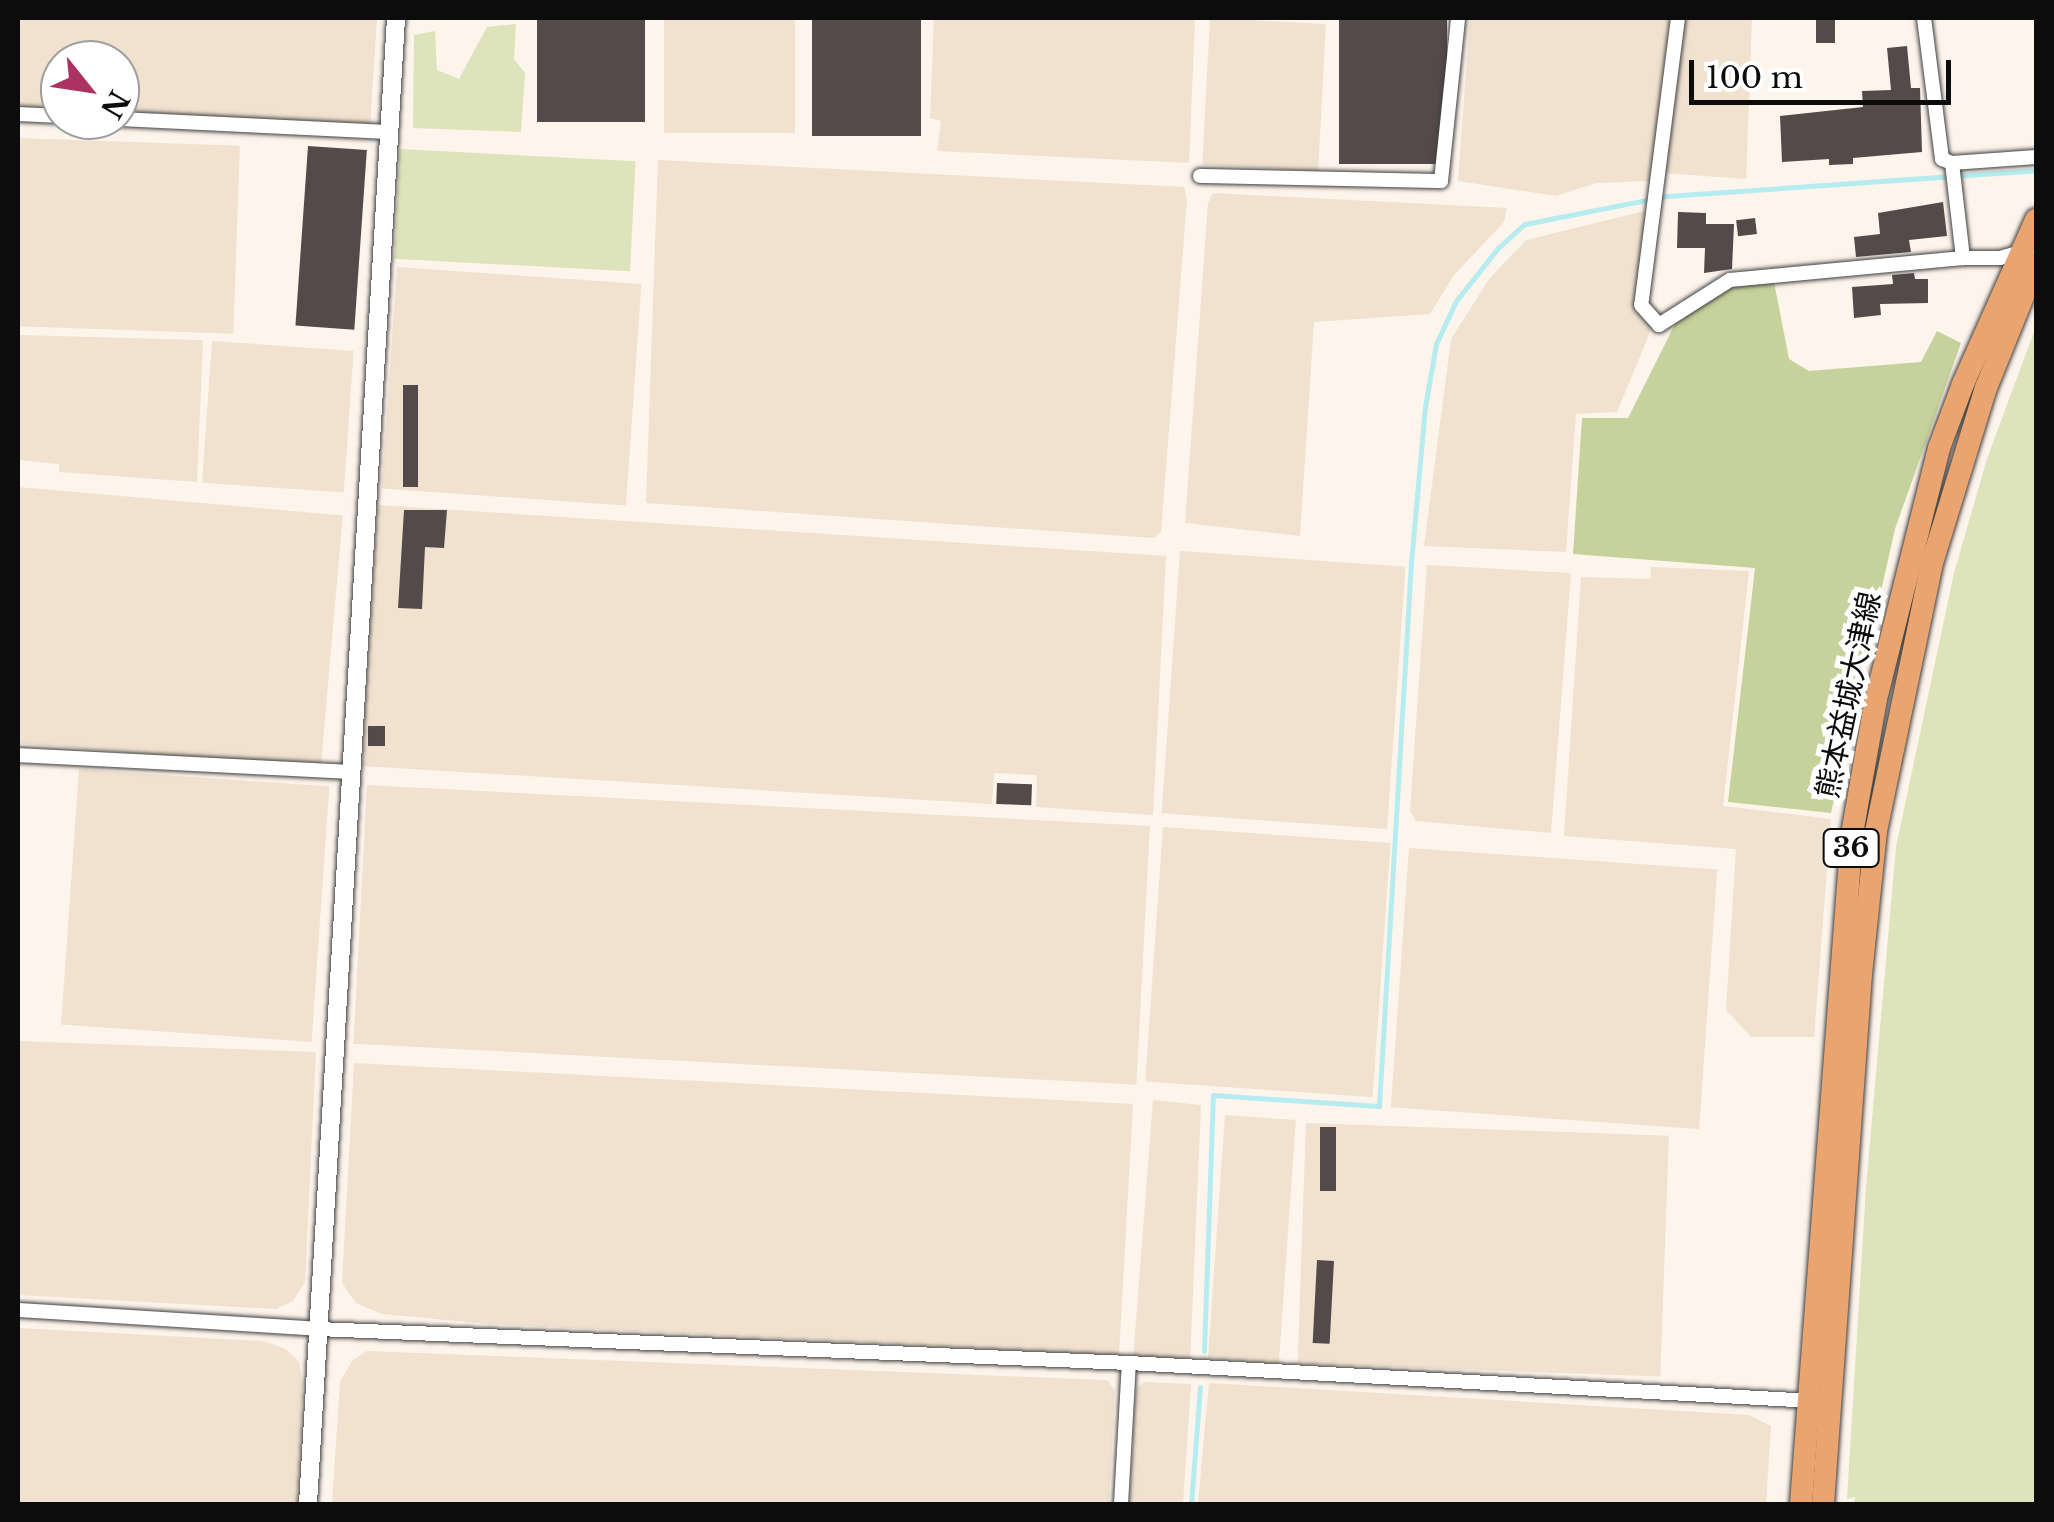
<!DOCTYPE html>
<meta charset="utf-8">
<style>
body{margin:0}
#map{position:relative;width:2054px;height:1522px;overflow:hidden;background:#fdf4ec;font-family:"Libre Baskerville","Noto Sans JP",serif}
div>[style]{position:absolute}
.farmland>*{inset:0;background:#f0e2cf;transform-origin:0 0}
.green>*{inset:0;background:#dde3ba;transform-origin:0 0}
.forest>*{inset:0;background:#c6d29b}
.stream>*{height:5px;margin:-2.5px;padding:0 2.5px;transform-origin:2.5px;border-radius:2.5px;background:#b6ecef}
.building>*{inset:0;background:#534a49;transform-origin:0 0}
.roads{filter:drop-shadow(0 0 2px #3f3f3f) drop-shadow(0 0 2px #3f3f3f)}
.minor>*{height:14px;margin:-7px;padding:0 7px;transform-origin:7px;border-radius:7px;background:#fff}
.tertiary>*{height:18px;margin:-9px;padding:0 9px;transform-origin:9px;border-radius:9px;background:#fff}
.primary>*{height:22px;margin:-11px;padding:0 11px;transform-origin:11px;border-radius:11px;background:#e9a470}
span{translate:-50% -50%;white-space:nowrap;text-align:center;line-height:1.15;-webkit-text-stroke:10px #fff;paint-order:stroke}
.shield-label span{padding:2px 8px;background:#fff;border:2px solid;border-radius:8px;-webkit-text-stroke-width:0}
.shield-label{font-size:28px;color:#0c0c0c;font-weight:700}
.street-label{font-size:30px;color:#0c0c0c}
.frame{position:absolute;inset:0;border:20px solid #0c0c0c;pointer-events:none}
.north{position:absolute;left:40px;top:40px;width:100px;height:100px;box-sizing:border-box;background:#fff;border:2px solid #9e9e9e;border-radius:50%;rotate:120deg;font-size:28px;font-weight:700;line-height:40px;text-align:center;color:#0c0c0c}
.north::after{content:'';display:block;margin:auto;width:35px;height:45px;background:#ac3361;clip-path:polygon(50% 0,100% 100%,50% 72%,0 100%)}
.scale{position:absolute;left:1689px;top:60px;width:262px;height:45px;box-sizing:border-box;border:5px solid #0c0c0c;border-top:0;padding-left:12px;font-size:30px;line-height:35px;white-space:nowrap;color:#0c0c0c;-webkit-text-stroke:8px #fff;paint-order:stroke}
</style>
<div id="map">
<div class="farmland">
<div style="clip-path:polygon(18px 18px,377px 18px,370px 127px,120px 113px,120px 60px,60px 60px,60px 110px,18px 107px)"></div>
<div style="left:664px;top:18px;width:131px;height:115px"></div>
<div style="clip-path:polygon(934px 18px,1195px 18px,1189px 163px,937px 151px,941px 121px,930px 118px)"></div>
<div style="left:1210px;top:18px;width:116px;height:147px;rotate:3deg"></div>
<div style="clip-path:polygon(1470px 18px,1670px 18px,1651px 181px,1596px 183px,1556px 196px,1458px 181px)"></div>
<div style="clip-path:polygon(1684px 18px,1752px 18px,1746px 179px,1664px 173px)"></div>
<div style="left:18px;top:138px;width:222px;height:188px;rotate:2deg"></div>
<div style="clip-path:polygon(658px 160px,1184px 187px,1187px 199px,1161px 532px,1154px 538px,646px 503px)"></div>
<div style="clip-path:polygon(1213px 193px,1507px 208px,1504px 222px,1454px 275px,1430px 314px,1314px 322px,1300px 536px,1185px 523px,1208px 203px)"></div>
<div style="clip-path:polygon(1645px 211px,1637px 309px,1655px 320px,1617px 412px,1576px 414px,1566px 552px,1424px 546px,1451px 339px,1489px 279px,1526px 240px)"></div>
<div style="left:397px;top:267px;width:245px;height:222px;rotate:4deg"></div>
<div style="clip-path:polygon(18px 335px,203px 340px,197px 482px,59px 472px,59px 464px,18px 460px)"></div>
<div style="left:212px;top:341px;width:142px;height:142px;rotate:4deg"></div>
<div style="left:18px;top:487px;width:326px;height:255px;rotate:5deg"></div>
<div style="clip-path:polygon(378px 505px,1166px 556px,1153px 815px,1036px 807px,1037px 775px,994px 773px,992px 804px,362px 766px)"></div>
<div style="left:1180px;top:551px;width:226px;height:263px;rotate:4deg"></div>
<div style="clip-path:polygon(1427px 565px,1571px 573px,1551px 833px,1416px 821px,1410px 811px)"></div>
<div style="clip-path:polygon(1651px 567px,1749px 571px,1723px 806px,1831px 819px,1814px 1037px,1751px 1037px,1726px 1010px,1736px 849px,1564px 836px,1581px 577px,1650px 579px)"></div>
<div style="left:79px;top:769px;width:251px;height:256px;rotate:4deg"></div>
<div style="left:367px;top:785px;width:784px;height:259px;rotate:3deg"></div>
<div style="left:1163px;top:827px;width:228px;height:255px;rotate:4deg"></div>
<div style="left:1409px;top:848px;width:309px;height:260px;rotate:4deg"></div>
<div style="clip-path:polygon(18px 1041px,316px 1052px,305px 1282px,293px 1301px,276px 1309px,18px 1295px)"></div>
<div style="clip-path:polygon(354px 1063px,1133px 1104px,1119px 1355px,489px 1324px,382px 1314px,356px 1303px,342px 1283px)"></div>
<div style="clip-path:polygon(1153px 1100px,1201px 1105px,1190px 1362px,1133px 1360px)"></div>
<div style="left:1225px;top:1115px;width:71px;height:244px;rotate:4deg"></div>
<div style="left:1306px;top:1123px;width:363px;height:241px;rotate:2deg"></div>
<div style="clip-path:polygon(18px 1328px,263px 1341px,286px 1349px,299px 1362px,303px 1385px,297px 1504px,18px 1504px)"></div>
<div style="clip-path:polygon(367px 1351px,1107px 1380px,1115px 1391px,1109px 1504px,332px 1504px,340px 1382px,352px 1361px)"></div>
<div style="clip-path:polygon(1144px 1382px,1191px 1384px,1183px 1504px,1129px 1504px,1136px 1389px)"></div>
<div style="clip-path:polygon(1209px 1383px,1749px 1415px,1771px 1426px,1766px 1504px,1198px 1504px)"></div>
</div>
<div class="green">
<div style="clip-path:polygon(516px 24px,514px 59px,525px 73px,521px 132px,413px 128px,414px 35px,435px 31px,437px 70px,459px 79px,487px 27px)"></div>
<div style="left:400px;top:149px;width:236px;height:110px;rotate:3deg"></div>
<div style="clip-path:polygon(2036px 326px,2036px 1504px,1854px 1504px,1855px 1497px,1847px 1499px,1866px 1187px,1896px 847px,1954px 573px,1987px 459px)"></div>
</div>
<div class="forest">
<div style="clip-path:polygon(1774px 282px,1789px 359px,1809px 371px,1921px 362px,1937px 331px,1961px 343px,1895px 529px,1831px 813px,1728px 802px,1755px 568px,1573px 554px,1582px 418px,1628px 418px,1675px 324px,1730px 287px)"></div>
</div>
<div class="stream">
<div style="left:1204px;top:1351px;width:256px;rotate:-88deg"></div>
<div style="left:1213px;top:1095px;width:166px;rotate:3.8deg"></div>
<div style="left:1379px;top:1106px;width:544px;rotate:-86.63deg"></div>
<div style="left:1411px;top:563px;width:157px;rotate:-84.9deg"></div>
<div style="left:1425px;top:407px;width:64px;rotate:-80.1deg"></div>
<div style="left:1436px;top:344px;width:47px;rotate:-65.1deg"></div>
<div style="left:1456px;top:301px;width:68px;rotate:-51.6deg"></div>
<div style="left:1498px;top:248px;width:36px;rotate:-42deg"></div>
<div style="left:1525px;top:224px;width:145px;rotate:-11.2deg"></div>
<div style="left:1667px;top:196px;width:370px;rotate:-4deg"></div>
<div style="left:1191px;top:1504px;width:117px;rotate:-85.6deg"></div>
</div>
<div class="building">
<div style="left:537px;top:18px;width:108px;height:104px"></div>
<div style="left:812px;top:18px;width:109px;height:118px"></div>
<div style="left:1339px;top:18px;width:108px;height:146px"></div>
<div style="left:1816px;top:18px;width:19px;height:25px"></div>
<div style="clip-path:polygon(1907px 46px,1911px 88px,1920px 88px,1922px 152px,1853px 158px,1853px 164px,1829px 165px,1829px 159px,1782px 162px,1780px 116px,1863px 107px,1862px 91px,1891px 90px,1887px 48px)"></div>
<div style="left:308px;top:146px;width:59px;height:180px;rotate:4deg"></div>
<div style="clip-path:polygon(1943px 202px,1947px 236px,1909px 240px,1911px 252px,1856px 257px,1854px 237px,1880px 234px,1878px 213px)"></div>
<div style="clip-path:polygon(1678px 212px,1706px 213px,1706px 224px,1734px 224px,1732px 269px,1704px 273px,1705px 248px,1677px 248px)"></div>
<div style="left:1755px;top:218px;width:16px;height:19px;rotate:83deg"></div>
<div style="clip-path:polygon(1914px 273px,1915px 279px,1928px 279px,1928px 303px,1880px 304px,1881px 315px,1854px 318px,1852px 287px,1893px 284px,1892px 275px)"></div>
<div style="left:403px;top:385px;width:15px;height:102px"></div>
<div style="clip-path:polygon(404px 510px,447px 510px,444px 548px,425px 547px,422px 609px,398px 608px)"></div>
<div style="left:385px;top:726px;width:20px;height:17px;rotate:90deg"></div>
<div style="left:997px;top:783px;width:35px;height:21px;rotate:2deg"></div>
<div style="left:1320px;top:1127px;width:16px;height:64px"></div>
<div style="left:1317px;top:1260px;width:17px;height:83px;rotate:3deg"></div>
</div>
<div class="roads">
<div class="minor">
<div style="left:1678px;top:18px;width:289px;rotate:97.3deg"></div>
<div style="left:1641px;top:305px;width:27px;rotate:48deg"></div>
<div style="left:1659px;top:325px;width:84px;rotate:-32.4deg"></div>
<div style="left:1730px;top:280px;width:234px;rotate:-5.4deg"></div>
<div style="left:1963px;top:258px;width:37px"></div>
<div style="left:2000px;top:258px;width:37px;rotate:-16deg"></div>
<div style="left:1924px;top:18px;width:142px;rotate:82.7deg"></div>
<div style="left:1942px;top:159px;width:11px;rotate:22deg"></div>
<div style="left:1952px;top:163px;width:96px;rotate:83.4deg"></div>
<div style="left:18px;top:114px;width:42px;rotate:2.7deg"></div>
<div style="left:120px;top:119px;width:268px;rotate:2.8deg"></div>
<div style="left:1952px;top:163px;width:84px;rotate:-4.1deg"></div>
<div style="left:1200px;top:176px;width:241px;rotate:1.2deg"></div>
<div style="left:1441px;top:181px;width:164px;rotate:-84deg"></div>
<div style="left:18px;top:755px;width:332px;rotate:2.9deg"></div>
<div style="left:18px;top:1310px;width:301px;rotate:3.6deg"></div>
<div style="left:318px;top:1329px;width:812px;rotate:2.4deg"></div>
<div style="left:1129px;top:1363px;width:686px;rotate:3.18deg"></div>
<div style="left:1121px;top:1504px;width:141px;rotate:-86.8deg"></div>
</div>
<div class="tertiary">
<div style="left:308px;top:1504px;width:1489px;rotate:-86.61deg"></div>
</div>
<div class="primary">
<div style="left:1801px;top:1504px;width:672px;rotate:-85.65deg"></div>
<div style="left:1852px;top:834px;width:137px;rotate:-79.9deg"></div>
<div style="left:1876px;top:699px;width:259px;rotate:-75.9deg"></div>
<div style="left:1939px;top:448px;width:68px;rotate:-69.4deg"></div>
<div style="left:1963px;top:384px;width:180px;rotate:-66deg"></div>
<div style="left:1823px;top:1504px;width:531px;rotate:-85.9deg"></div>
<div style="left:1861px;top:974px;width:144px;rotate:-84deg"></div>
<div style="left:1876px;top:831px;width:274px;rotate:-78.2deg"></div>
<div style="left:1932px;top:563px;width:183px;rotate:-72.9deg"></div>
<div style="left:1986px;top:388px;width:134px;rotate:-68deg"></div>
</div>
</div>
<div class="shield-label">
<span style="left:1851px;top:848px">36</span>
</div>
<div class="street-label">
<span style="left:1849px;top:695px;rotate:-78deg">熊本益城大津線</span>
</div>
<div class="frame"></div>
<div class="north">N</div>
<div class="scale">100 m</div>
</div>
